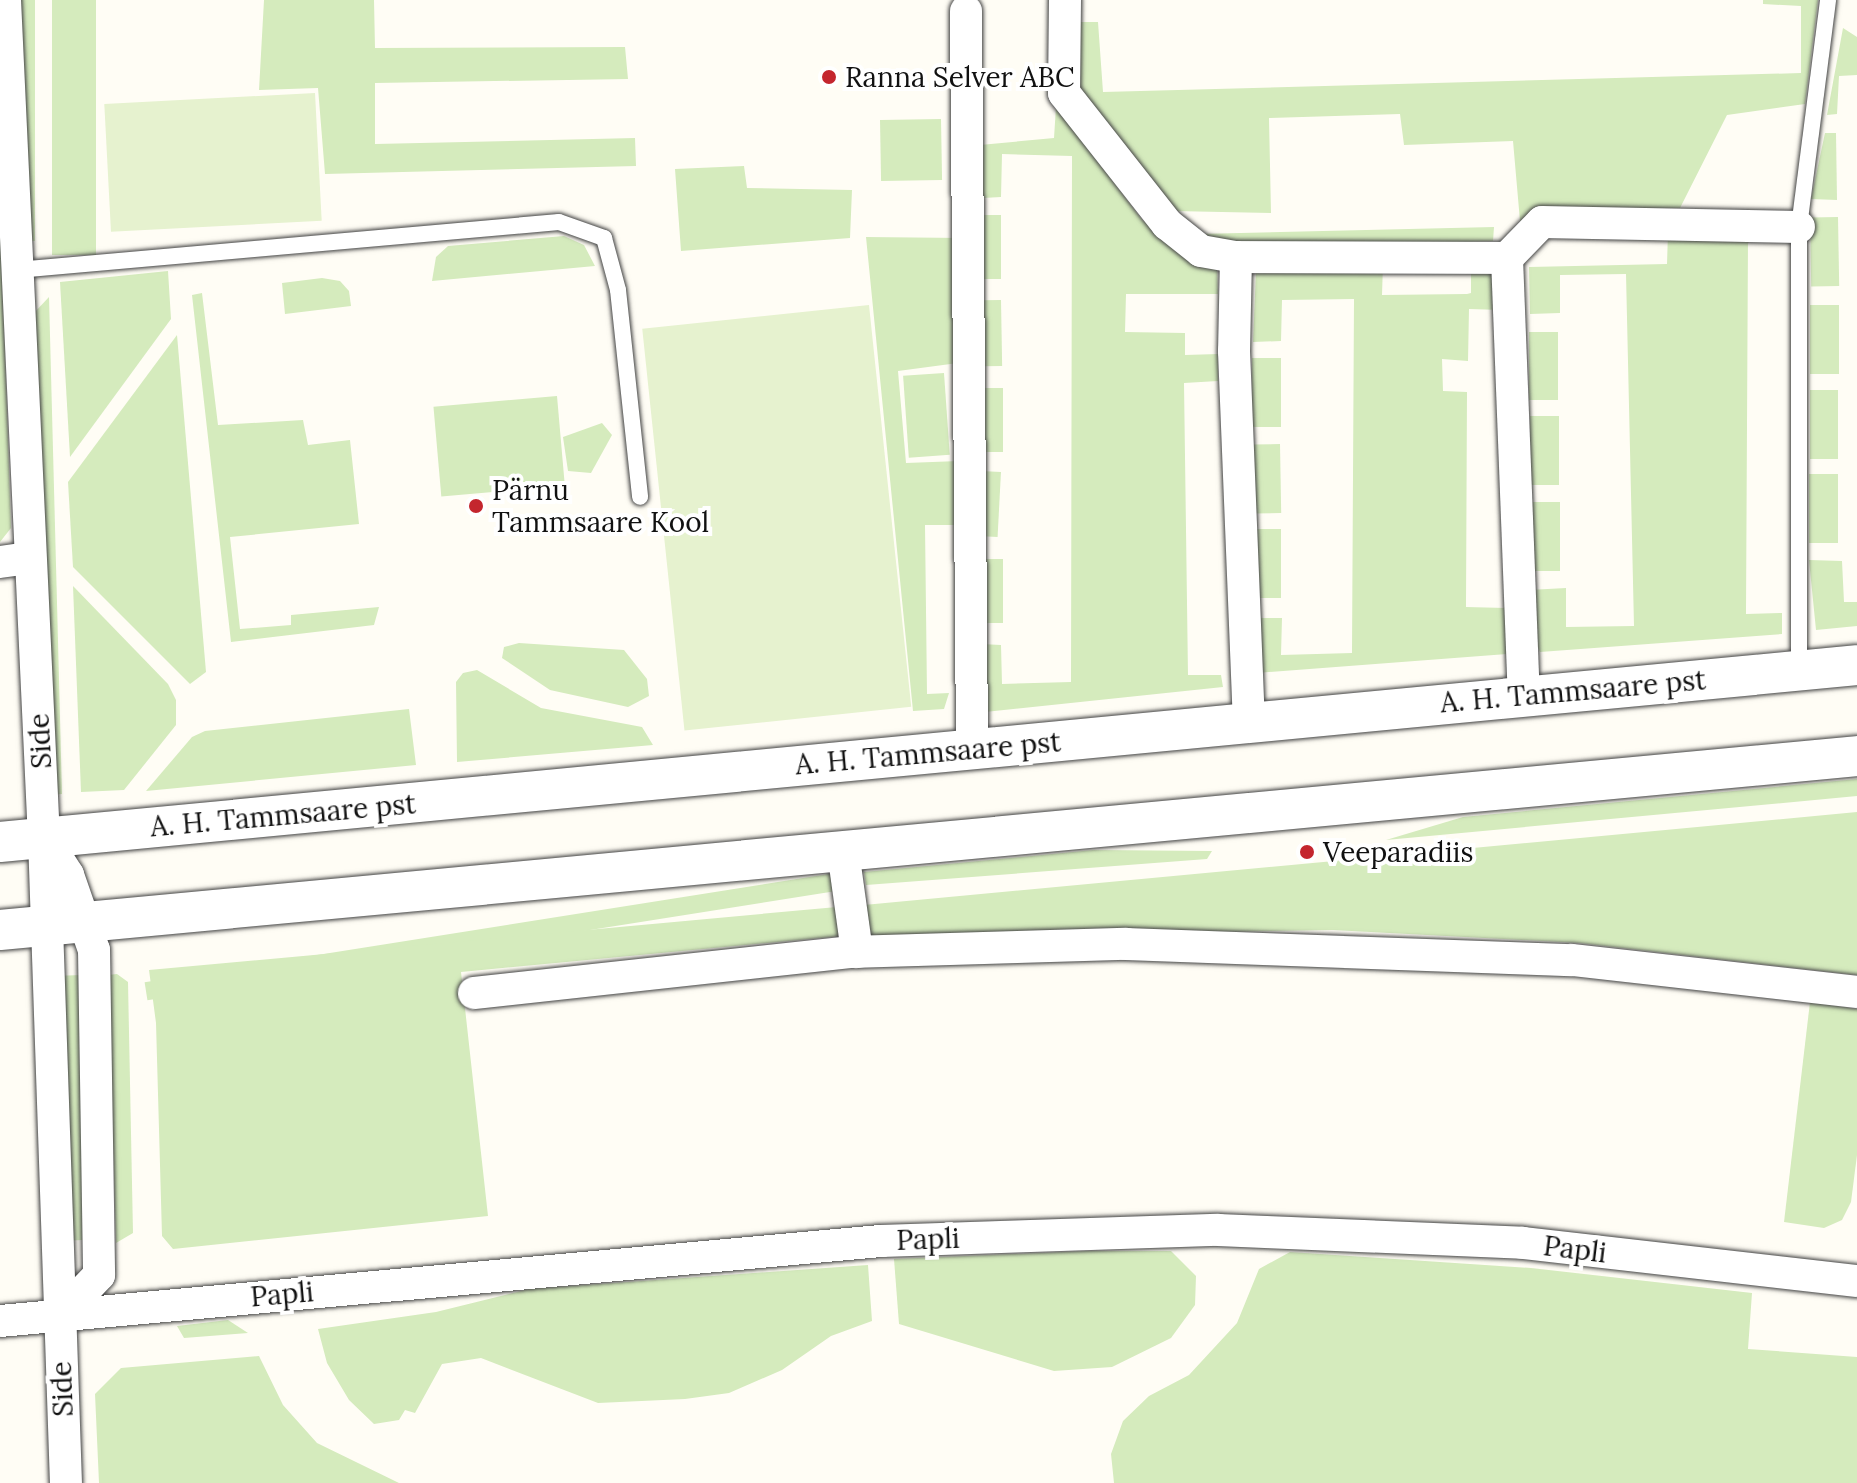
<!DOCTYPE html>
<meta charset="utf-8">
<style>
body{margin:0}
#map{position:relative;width:1857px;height:1483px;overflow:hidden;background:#fffdf5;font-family:Lora,serif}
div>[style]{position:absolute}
.green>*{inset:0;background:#d5ebbd;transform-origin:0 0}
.pitch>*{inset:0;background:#e6f2cf;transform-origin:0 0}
.roads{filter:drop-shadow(0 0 2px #444) drop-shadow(0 0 2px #444)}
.service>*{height:16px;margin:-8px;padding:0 8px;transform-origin:8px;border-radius:8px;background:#fff}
.minor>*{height:32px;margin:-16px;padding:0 16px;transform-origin:16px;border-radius:16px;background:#fff}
.tertiary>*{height:40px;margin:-20px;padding:0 20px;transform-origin:20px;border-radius:20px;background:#fff}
.dots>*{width:22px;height:22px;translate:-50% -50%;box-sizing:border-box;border:4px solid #fff;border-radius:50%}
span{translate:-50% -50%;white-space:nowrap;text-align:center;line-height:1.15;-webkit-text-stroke:8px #fff;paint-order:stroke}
.poi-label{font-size:28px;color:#111}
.left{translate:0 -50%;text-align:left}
.street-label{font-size:28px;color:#111}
</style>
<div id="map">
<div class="green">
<div style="left:19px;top:0;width:16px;height:241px"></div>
<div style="left:52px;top:0;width:44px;height:255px"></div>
<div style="clip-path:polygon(264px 0,374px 0,375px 48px,625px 47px,628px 79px,375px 83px,375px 144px,635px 138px,636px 166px,325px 174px,318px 88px,259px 90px)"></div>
<div style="clip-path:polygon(1763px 0,1818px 0,1805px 104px,1727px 115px,1680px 208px,1544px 213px,1520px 221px,1513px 141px,1404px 145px,1400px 114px,1269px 118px,1271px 213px,1173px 211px,1073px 90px,1075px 22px,1098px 22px,1103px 92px,1801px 73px,1801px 6px,1763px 4px)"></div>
<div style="clip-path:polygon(1843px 28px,1857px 37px,1857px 75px,1839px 76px,1837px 114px,1827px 115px)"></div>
<div style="clip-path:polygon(1056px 107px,1143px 221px,1217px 261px,1218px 294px,1126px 294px,1125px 332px,1185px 333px,1185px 355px,1218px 354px,1218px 381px,1184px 383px,1188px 675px,1221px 675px,1223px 687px,985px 712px,981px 644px,1001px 645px,1002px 684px,1071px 682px,1072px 156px,1002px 154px,1001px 197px,983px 198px,980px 145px,1054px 138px)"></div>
<div style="left:941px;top:119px;width:61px;height:61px;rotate:89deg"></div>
<div style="clip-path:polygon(1825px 133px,1836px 133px,1837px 200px,1811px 199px)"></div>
<div style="clip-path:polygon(744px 166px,747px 188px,852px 190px,850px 238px,681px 251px,675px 169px)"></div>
<div style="clip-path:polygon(0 205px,11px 528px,0 542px)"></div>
<div style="left:982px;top:215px;width:19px;height:64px"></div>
<div style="left:1838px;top:217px;width:69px;height:28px;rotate:89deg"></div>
<div style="clip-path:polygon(1494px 227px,1493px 241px,1261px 251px,1198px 234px)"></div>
<div style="clip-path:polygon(1668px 232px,1748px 240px,1746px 614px,1782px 613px,1782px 634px,1540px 652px,1531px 632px,1529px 590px,1566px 588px,1566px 627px,1634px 626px,1626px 274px,1560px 275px,1560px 313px,1530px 314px,1529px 267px,1667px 264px)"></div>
<div style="clip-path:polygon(564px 236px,584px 245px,595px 266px,432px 281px,436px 257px,448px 246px)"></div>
<div style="clip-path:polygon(866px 237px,963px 238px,958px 363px,898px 371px,906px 463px,959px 461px,958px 525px,925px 525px,927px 694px,949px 693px,944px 709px,913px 711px)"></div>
<div style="clip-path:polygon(1491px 262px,1502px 310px,1469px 309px,1468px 361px,1442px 359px,1443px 391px,1467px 392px,1466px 607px,1506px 608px,1507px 654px,1257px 673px,1253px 618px,1282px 618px,1281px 655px,1352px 653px,1354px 299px,1282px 300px,1281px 341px,1253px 342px,1256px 271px,1383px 264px,1382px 295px,1467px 294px,1471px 293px,1471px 263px)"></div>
<div style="clip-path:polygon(168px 271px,171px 319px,70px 457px,60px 282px)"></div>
<div style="clip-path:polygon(322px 278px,340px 281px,349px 291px,351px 306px,285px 314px,282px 283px)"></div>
<div style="clip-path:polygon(202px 293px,218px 425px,303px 420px,308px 445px,350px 440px,359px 524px,230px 537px,240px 629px,291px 625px,291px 615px,379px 607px,374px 625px,231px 642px,192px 295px)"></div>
<div style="clip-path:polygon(49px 297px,62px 794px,51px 795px,33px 314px)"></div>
<div style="left:1001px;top:300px;width:66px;height:19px;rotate:89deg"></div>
<div style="left:1810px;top:305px;width:29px;height:69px"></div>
<div style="left:1529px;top:332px;width:29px;height:68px"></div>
<div style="clip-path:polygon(177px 335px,206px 672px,190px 684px,73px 567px,68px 482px)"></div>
<div style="left:1281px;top:358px;width:69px;height:29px;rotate:90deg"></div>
<div style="left:944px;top:373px;width:82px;height:41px;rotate:86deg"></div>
<div style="left:983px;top:388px;width:20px;height:64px"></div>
<div style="left:1810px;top:390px;width:28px;height:69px"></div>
<div style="left:557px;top:396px;width:90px;height:124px;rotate:85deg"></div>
<div style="left:1559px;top:416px;width:69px;height:29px;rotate:90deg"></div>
<div style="clip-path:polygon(602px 423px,612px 435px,591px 473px,568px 471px,563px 437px)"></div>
<div style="left:1280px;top:444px;width:69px;height:28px;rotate:89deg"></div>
<div style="left:981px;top:471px;width:20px;height:65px;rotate:3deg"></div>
<div style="left:1809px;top:474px;width:29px;height:69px"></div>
<div style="left:1532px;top:502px;width:28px;height:69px"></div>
<div style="left:1281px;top:529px;width:69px;height:29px;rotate:90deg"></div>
<div style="left:983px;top:559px;width:20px;height:64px"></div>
<div style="clip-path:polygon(1809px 560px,1842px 561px,1844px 602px,1857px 602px,1857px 626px,1816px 630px)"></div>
<div style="clip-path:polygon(73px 586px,168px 684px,176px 700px,176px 725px,124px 790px,81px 792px)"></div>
<div style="clip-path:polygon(519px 643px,624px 650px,647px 679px,649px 696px,628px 707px,550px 690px,502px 658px,504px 647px)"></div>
<div style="clip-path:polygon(477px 670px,541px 708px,642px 727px,653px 745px,457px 762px,456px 682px,463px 673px)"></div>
<div style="clip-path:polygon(409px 709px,416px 765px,146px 791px,192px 737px,205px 731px)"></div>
<div style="clip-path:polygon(1857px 779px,1857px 796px,1386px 840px,1463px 817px)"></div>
<div style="clip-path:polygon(1857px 812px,1857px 975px,1579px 943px,1333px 930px,869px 938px,864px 905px)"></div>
<div style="clip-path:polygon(1093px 850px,1212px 851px,1207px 859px,866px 885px,864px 872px)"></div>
<div style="left:835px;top:873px;width:18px;height:699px;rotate:81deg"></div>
<div style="clip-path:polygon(837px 907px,842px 936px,461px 972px,488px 1216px,173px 1249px,162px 1236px,156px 1023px,149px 970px)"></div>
<div style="clip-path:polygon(117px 974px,128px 982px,133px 1233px,116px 1243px,108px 975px)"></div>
<div style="left:81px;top:975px;width:265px;height:20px;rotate:88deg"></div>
<div style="clip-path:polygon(1810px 1002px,1857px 1009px,1857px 1155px,1851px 1202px,1842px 1220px,1824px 1228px,1784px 1222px)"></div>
<div style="clip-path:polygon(1087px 1251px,1171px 1251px,1196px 1276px,1195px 1305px,1171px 1338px,1112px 1367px,1054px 1371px,899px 1324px,894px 1259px)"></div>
<div style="clip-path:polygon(1290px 1252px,1531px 1268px,1752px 1293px,1748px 1349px,1857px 1357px,1857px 1483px,1114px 1483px,1111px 1454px,1123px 1421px,1149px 1396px,1189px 1375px,1237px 1323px,1259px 1269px)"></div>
<div style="clip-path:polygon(868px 1265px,872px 1321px,831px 1336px,782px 1370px,729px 1393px,685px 1399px,598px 1403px,481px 1358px,442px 1364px,415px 1413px,405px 1410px,399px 1420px,374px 1424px,349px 1400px,327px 1363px,318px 1329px,436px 1312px,529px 1289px)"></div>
<div style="clip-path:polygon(228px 1320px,248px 1333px,184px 1338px,177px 1326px)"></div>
<div style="clip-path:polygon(259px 1356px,283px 1405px,317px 1443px,399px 1483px,99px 1483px,95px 1394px,121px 1368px)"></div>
</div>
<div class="pitch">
<div style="left:315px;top:93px;width:128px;height:211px;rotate:87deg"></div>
<div style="left:869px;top:305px;width:404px;height:228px;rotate:84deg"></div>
</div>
<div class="roads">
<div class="service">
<div style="left:17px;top:270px;width:544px;rotate:-5.06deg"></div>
<div style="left:559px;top:222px;width:48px;rotate:19.6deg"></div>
<div style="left:604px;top:238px;width:54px;rotate:74.9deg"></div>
<div style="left:618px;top:290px;width:208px;rotate:83.9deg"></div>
<div style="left:1799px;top:670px;width:443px;rotate:-90deg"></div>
<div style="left:1799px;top:227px;width:229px;rotate:-82.7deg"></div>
</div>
<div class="minor">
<div style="left:5px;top:0;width:839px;rotate:87.34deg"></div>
<div style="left:44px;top:838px;width:645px;rotate:88.05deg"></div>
<div style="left:1065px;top:0;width:93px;rotate:90.6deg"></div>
<div style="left:1064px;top:93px;width:167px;rotate:51.8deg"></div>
<div style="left:1167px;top:224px;width:43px;rotate:38.5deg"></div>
<div style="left:1201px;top:251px;width:36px;rotate:10deg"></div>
<div style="left:1236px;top:257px;width:271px;rotate:0.2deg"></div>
<div style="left:1507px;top:258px;width:50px;rotate:-45.8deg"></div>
<div style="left:1542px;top:222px;width:257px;rotate:1.1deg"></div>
<div style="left:966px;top:11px;width:738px;rotate:89.53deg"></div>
<div style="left:1236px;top:257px;width:94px;rotate:91.2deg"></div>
<div style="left:1234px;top:351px;width:372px;rotate:87.7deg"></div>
<div style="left:1507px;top:258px;width:438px;rotate:87.8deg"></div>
<div style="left:0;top:562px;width:30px;rotate:-8deg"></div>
<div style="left:45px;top:839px;width:43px;rotate:57.4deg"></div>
<div style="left:68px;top:875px;width:79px;rotate:70.9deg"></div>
<div style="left:94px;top:950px;width:325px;rotate:89.1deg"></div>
<div style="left:99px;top:1275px;width:57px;rotate:133.6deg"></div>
<div style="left:843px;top:851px;width:102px;rotate:82.1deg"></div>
<div style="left:474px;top:993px;width:378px;rotate:-6.2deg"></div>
<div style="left:850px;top:952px;width:276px;rotate:-1.7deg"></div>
<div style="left:1126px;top:944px;width:446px;rotate:2.1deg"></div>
<div style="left:1572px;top:960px;width:287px;rotate:6.4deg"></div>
<div style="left:0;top:1321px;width:885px;rotate:-5.19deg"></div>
<div style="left:881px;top:1241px;width:337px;rotate:-1.9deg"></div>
<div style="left:1218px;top:1230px;width:305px;rotate:2.4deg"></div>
<div style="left:1523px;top:1243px;width:336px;rotate:6.5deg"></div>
</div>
<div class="tertiary">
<div style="left:0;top:842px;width:1865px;rotate:-5.44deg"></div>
<div style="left:0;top:930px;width:1865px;rotate:-5.35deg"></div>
</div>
</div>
<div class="dots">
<div style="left:829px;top:77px;background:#c4262e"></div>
<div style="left:476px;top:506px;background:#c4262e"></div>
<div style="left:1307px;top:852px;background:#c4262e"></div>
</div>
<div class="poi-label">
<span class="left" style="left:845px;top:77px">Ranna Selver ABC</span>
<span class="left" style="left:492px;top:506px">Pärnu<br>Tammsaare Kool</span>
<span class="left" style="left:1323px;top:852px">Veeparadiis</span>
</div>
<div class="street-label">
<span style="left:1573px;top:691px;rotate:-5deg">A. H. Tammsaare pst</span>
<span style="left:40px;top:741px;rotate:-93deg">Side</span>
<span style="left:928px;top:753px;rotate:-5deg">A. H. Tammsaare pst</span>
<span style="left:283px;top:815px;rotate:-5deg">A. H. Tammsaare pst</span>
<span style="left:928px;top:1239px;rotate:-2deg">Papli</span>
<span style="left:1575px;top:1249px;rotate:7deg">Papli</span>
<span style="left:282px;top:1294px;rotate:-5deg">Papli</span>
<span style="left:62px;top:1389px;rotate:-92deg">Side</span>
</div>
</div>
